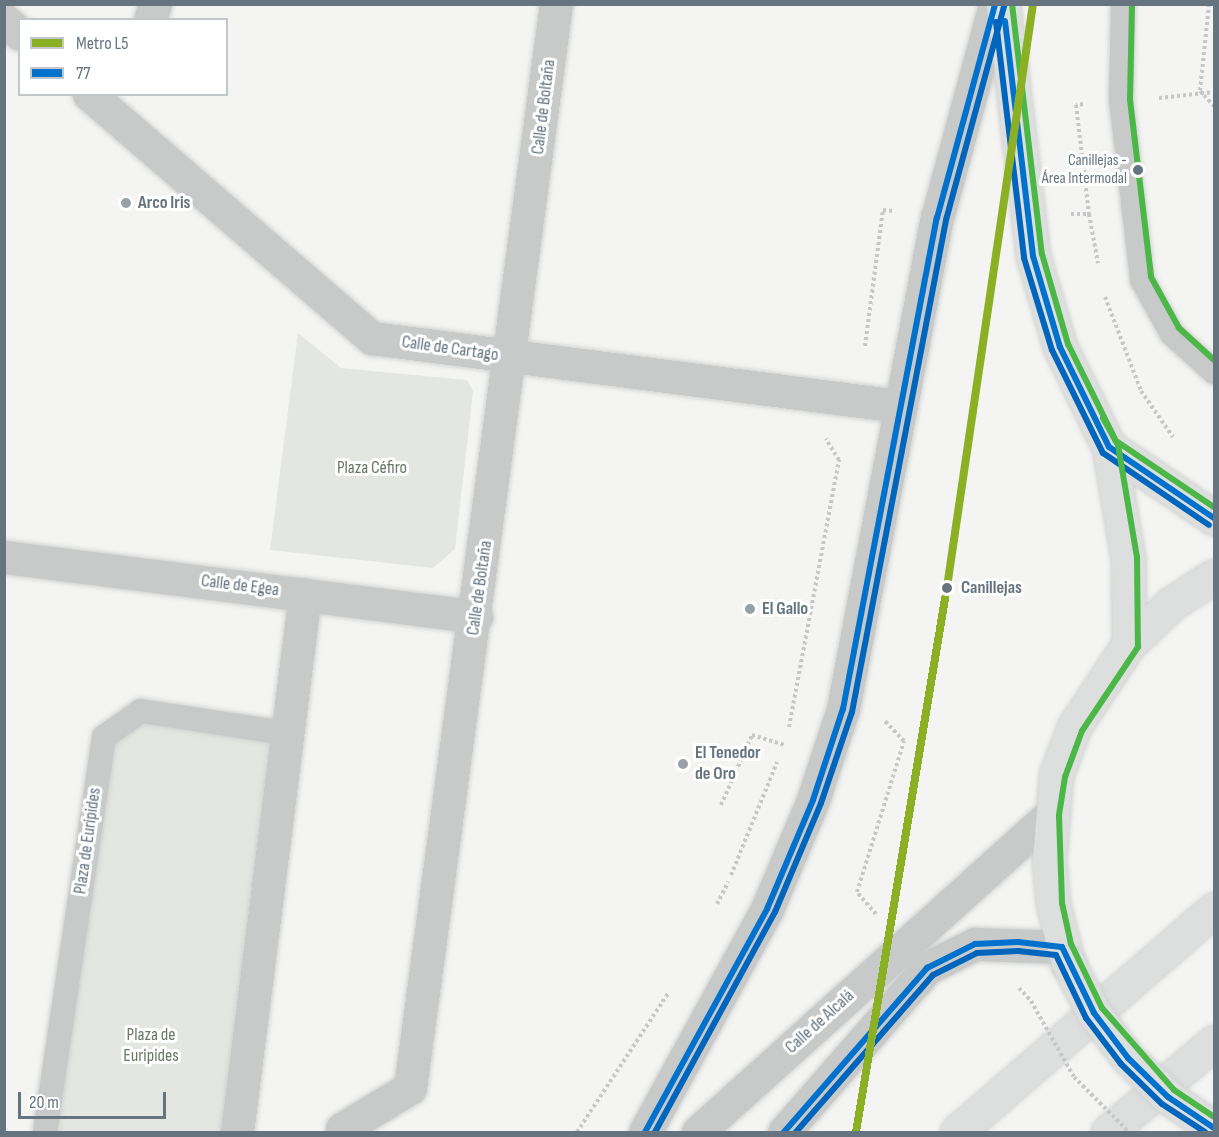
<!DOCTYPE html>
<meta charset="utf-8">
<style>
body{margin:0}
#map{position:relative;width:1219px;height:1137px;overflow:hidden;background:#f4f4f2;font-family:"Sofia Sans Condensed",sans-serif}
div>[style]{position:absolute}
.green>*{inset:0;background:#e4e6e1}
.path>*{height:4px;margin-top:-2px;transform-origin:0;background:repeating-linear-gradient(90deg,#c6c7c8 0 3px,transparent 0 6px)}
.roads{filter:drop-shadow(0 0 2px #d1d2d2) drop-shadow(0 0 2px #d1d2d2)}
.service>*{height:24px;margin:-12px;padding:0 12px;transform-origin:12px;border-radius:12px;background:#c8caca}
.minor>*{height:33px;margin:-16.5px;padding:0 16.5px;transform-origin:16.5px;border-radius:16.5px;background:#c8caca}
.primary>*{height:33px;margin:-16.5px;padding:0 16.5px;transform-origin:16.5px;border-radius:16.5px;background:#dddede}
.motorway>*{height:33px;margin:-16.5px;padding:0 16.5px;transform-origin:16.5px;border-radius:16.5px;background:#dddede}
.path-bridge>*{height:4px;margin-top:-2px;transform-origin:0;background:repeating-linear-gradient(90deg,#c6c7c8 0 3px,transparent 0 6px)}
.bridges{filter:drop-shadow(0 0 2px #d1d2d2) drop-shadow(0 0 2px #d1d2d2)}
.primary-bridge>*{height:33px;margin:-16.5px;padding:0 16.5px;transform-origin:16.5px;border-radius:16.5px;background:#dddede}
.bus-1>*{height:6px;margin:-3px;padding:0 3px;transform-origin:3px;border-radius:3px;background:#0072ce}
.bus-2>*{height:6px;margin:-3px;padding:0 3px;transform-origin:3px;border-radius:3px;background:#0065bd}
.bus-3>*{height:6px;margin:-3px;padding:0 3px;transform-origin:3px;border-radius:3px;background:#4ab747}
.metro-1>*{height:8px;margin:-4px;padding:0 4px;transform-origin:4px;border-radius:4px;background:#8cb024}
.dots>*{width:16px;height:16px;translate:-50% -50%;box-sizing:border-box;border:3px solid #fff;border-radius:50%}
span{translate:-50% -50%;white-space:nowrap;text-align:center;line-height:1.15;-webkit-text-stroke:6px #fff;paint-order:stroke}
.bus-label{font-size:16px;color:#667480}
.right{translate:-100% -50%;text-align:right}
.street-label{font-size:18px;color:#667480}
.poi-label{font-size:18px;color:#667480;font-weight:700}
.left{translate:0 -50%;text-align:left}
.park-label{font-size:18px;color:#687864}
.stop-label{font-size:18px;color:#667480;font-weight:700}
.frame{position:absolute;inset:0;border:6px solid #667480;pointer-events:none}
.legend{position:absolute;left:18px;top:18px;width:210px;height:78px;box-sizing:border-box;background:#fff;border:2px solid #c2c7cc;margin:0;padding:8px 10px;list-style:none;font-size:18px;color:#667480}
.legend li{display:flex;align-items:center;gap:12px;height:30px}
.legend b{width:30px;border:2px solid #c2c7cc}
.scale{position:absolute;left:18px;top:1092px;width:148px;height:27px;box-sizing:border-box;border:3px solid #667480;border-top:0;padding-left:8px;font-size:18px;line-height:21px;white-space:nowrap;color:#667480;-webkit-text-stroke:4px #fff;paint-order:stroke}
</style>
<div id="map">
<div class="green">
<div style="clip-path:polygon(298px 333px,341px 368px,467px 380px,473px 391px,455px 549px,433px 568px,270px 550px)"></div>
<div style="clip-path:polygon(148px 722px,272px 739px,224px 1132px,58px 1132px,54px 1127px,112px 744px)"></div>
</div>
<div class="path">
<div style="left:1209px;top:4px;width:87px;rotate:95.9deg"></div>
<div style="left:1200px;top:91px;width:21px;rotate:47deg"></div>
<div style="left:1159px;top:98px;width:55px;rotate:-6.2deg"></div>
<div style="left:1083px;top:104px;width:7px;rotate:172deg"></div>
<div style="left:1076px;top:105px;width:110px;rotate:83.2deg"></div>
<div style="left:1071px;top:214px;width:18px"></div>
<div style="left:1089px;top:214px;width:50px;rotate:79.6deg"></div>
<div style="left:1105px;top:297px;width:101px;rotate:69deg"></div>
<div style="left:1141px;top:391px;width:56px;rotate:55.2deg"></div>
<div style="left:865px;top:346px;width:137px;rotate:-82.5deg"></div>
<div style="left:883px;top:210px;width:11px;rotate:5deg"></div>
<div style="left:789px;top:727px;width:272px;rotate:-79.4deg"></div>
<div style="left:839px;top:460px;width:25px;rotate:-122deg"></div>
<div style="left:721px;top:805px;width:77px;rotate:-66.1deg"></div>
<div style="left:752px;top:735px;width:34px;rotate:17deg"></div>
<div style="left:731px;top:875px;width:122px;rotate:-67.8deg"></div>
<div style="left:717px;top:904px;width:25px;rotate:-63deg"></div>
<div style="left:876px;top:914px;width:29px;rotate:-131deg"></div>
<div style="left:857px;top:892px;width:158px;rotate:-72.7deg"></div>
<div style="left:904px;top:741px;width:29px;rotate:-134deg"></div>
<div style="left:1019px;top:988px;width:18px;rotate:47deg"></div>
<div style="left:577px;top:1132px;width:168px;rotate:-56.7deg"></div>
</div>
<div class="roads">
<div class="service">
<div style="left:1123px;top:4px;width:96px;rotate:91.2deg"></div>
<div style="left:1121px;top:100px;width:181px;rotate:83.3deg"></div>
<div style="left:1142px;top:280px;width:62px;rotate:60.9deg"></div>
<div style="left:1172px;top:334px;width:57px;rotate:42.1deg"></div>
<div style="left:45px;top:1132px;width:399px;rotate:-81.5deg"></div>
<div style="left:104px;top:737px;width:45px;rotate:-35.1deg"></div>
<div style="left:141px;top:711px;width:145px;rotate:8.7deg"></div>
</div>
<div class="minor">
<div style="left:4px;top:20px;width:21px;rotate:41deg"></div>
<div style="left:150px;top:20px;width:17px;rotate:-73deg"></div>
<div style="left:89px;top:94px;width:374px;rotate:40.8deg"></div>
<div style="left:372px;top:338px;width:531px;rotate:7.35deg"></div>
<div style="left:4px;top:557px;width:476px;rotate:7.2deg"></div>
<div style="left:237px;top:1132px;width:542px;rotate:-82.8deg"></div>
<div style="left:346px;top:1132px;width:5px;rotate:-143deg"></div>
<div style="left:342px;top:1129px;width:79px;rotate:-31.1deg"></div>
<div style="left:410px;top:1088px;width:1094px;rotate:-82.33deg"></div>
<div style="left:645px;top:1132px;width:254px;rotate:-61.3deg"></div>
<div style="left:767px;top:909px;width:118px;rotate:-67.1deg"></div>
<div style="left:813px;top:800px;width:96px;rotate:-71.8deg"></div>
<div style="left:843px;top:709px;width:500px;rotate:-79.2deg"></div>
<div style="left:937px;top:218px;width:222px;rotate:-74.8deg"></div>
<div style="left:698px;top:1132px;width:474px;rotate:-42deg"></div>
<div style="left:784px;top:1132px;width:218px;rotate:-48.9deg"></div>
<div style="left:927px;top:968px;width:54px;rotate:-26.6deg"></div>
<div style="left:975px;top:944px;width:87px;rotate:2deg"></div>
</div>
<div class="primary">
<div style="left:1003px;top:4px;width:254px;rotate:83.2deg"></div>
<div style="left:1033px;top:256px;width:95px;rotate:73.5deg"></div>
<div style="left:1060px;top:347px;width:111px;rotate:63.9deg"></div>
<div style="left:1109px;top:447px;width:113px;rotate:80.3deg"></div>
<div style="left:1128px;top:558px;width:86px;rotate:89.3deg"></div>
<div style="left:1109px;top:447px;width:127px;rotate:34.1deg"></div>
<div style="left:1068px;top:963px;width:61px;rotate:-104.3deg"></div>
<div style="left:1053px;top:904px;width:44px;rotate:-95.2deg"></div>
<div style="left:1049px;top:860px;width:85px;rotate:-85.3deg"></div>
<div style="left:1056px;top:775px;width:51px;rotate:-69.4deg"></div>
<div style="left:1074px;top:727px;width:100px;rotate:-56.5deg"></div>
<div style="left:1129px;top:644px;width:58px;rotate:-43.6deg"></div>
<div style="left:1171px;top:604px;width:51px;rotate:-33.1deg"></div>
</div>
<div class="motorway">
<div style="left:957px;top:1132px;width:340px;rotate:-40.9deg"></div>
<div style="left:1108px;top:1132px;width:139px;rotate:-40.3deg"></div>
</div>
</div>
<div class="path-bridge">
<div style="left:1031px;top:1001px;width:87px;rotate:60.5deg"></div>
<div style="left:1074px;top:1077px;width:78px;rotate:45deg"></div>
</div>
<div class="bridges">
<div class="primary-bridge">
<div style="left:1068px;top:963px;width:56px;rotate:62.5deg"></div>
<div style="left:1094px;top:1013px;width:56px;rotate:52.9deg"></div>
<div style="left:1128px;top:1058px;width:56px;rotate:44.3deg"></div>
<div style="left:1168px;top:1097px;width:55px;rotate:34deg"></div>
</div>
</div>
<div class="bus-1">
<div style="left:1005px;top:21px;width:237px;rotate:83.2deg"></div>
<div style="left:1033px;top:256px;width:95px;rotate:73.5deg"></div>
<div style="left:1060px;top:347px;width:111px;rotate:63.9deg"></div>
<div style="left:1109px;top:447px;width:127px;rotate:34.1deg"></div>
<div style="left:645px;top:1132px;width:254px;rotate:-61.3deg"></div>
<div style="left:767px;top:909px;width:118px;rotate:-67.1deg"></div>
<div style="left:813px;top:800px;width:96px;rotate:-71.8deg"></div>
<div style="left:843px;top:709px;width:500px;rotate:-79.2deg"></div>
<div style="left:937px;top:218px;width:222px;rotate:-74.8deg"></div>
<div style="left:784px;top:1132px;width:218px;rotate:-48.9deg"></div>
<div style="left:927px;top:968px;width:54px;rotate:-26.6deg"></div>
<div style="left:975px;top:944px;width:43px;rotate:-2.7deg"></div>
<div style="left:1018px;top:942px;width:44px;rotate:6.5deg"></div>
<div style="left:1062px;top:947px;width:73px;rotate:64.1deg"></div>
<div style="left:1094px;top:1013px;width:56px;rotate:52.9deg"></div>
<div style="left:1128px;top:1058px;width:56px;rotate:44.3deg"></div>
<div style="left:1168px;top:1097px;width:55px;rotate:34deg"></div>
</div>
<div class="bus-2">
<div style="left:996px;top:22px;width:238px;rotate:83.2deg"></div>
<div style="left:1024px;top:258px;width:96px;rotate:73.1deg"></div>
<div style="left:1052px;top:350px;width:115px;rotate:63.7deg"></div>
<div style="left:1103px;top:453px;width:128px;rotate:34.2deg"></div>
<div style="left:655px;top:1132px;width:251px;rotate:-61.4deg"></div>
<div style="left:775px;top:912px;width:118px;rotate:-67.1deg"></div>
<div style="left:821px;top:803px;width:96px;rotate:-71.2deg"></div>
<div style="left:852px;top:712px;width:501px;rotate:-79.18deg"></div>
<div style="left:946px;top:220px;width:222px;rotate:-74.8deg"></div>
<div style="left:796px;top:1132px;width:208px;rotate:-48.9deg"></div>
<div style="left:933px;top:975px;width:49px;rotate:-26.6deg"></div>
<div style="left:977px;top:953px;width:41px;rotate:-2.8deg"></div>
<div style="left:1018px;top:951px;width:38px;rotate:6deg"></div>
<div style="left:1056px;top:955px;width:70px;rotate:64.5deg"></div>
<div style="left:1086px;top:1018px;width:58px;rotate:52.7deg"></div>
<div style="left:1121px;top:1064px;width:57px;rotate:44.3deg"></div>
<div style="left:1162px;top:1104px;width:51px;rotate:33.1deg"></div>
</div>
<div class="bus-3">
<div style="left:1012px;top:4px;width:252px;rotate:83.2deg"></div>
<div style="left:1042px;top:254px;width:94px;rotate:73.9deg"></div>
<div style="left:1068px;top:344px;width:113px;rotate:63.7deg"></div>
<div style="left:1118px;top:445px;width:114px;rotate:80.4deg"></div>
<div style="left:1137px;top:557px;width:90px;rotate:89.4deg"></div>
<div style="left:1138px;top:647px;width:101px;rotate:123.7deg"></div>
<div style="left:1082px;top:731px;width:49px;rotate:110.3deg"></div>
<div style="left:1065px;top:777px;width:39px;rotate:99deg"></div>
<div style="left:1059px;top:816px;width:87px;rotate:88deg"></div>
<div style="left:1062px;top:903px;width:42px;rotate:77.6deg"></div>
<div style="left:1071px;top:944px;width:71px;rotate:64.2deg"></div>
<div style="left:1102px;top:1008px;width:109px;rotate:48.7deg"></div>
<div style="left:1174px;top:1090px;width:48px;rotate:34deg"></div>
<div style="left:1132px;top:4px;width:96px;rotate:91.2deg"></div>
<div style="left:1130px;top:100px;width:178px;rotate:83.2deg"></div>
<div style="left:1151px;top:277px;width:58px;rotate:61.2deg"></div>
<div style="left:1179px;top:328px;width:47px;rotate:42.4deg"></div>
<div style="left:1103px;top:418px;width:26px;rotate:61deg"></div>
<div style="left:1116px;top:441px;width:118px;rotate:34deg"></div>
</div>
<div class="metro-1">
<div style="left:856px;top:1132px;width:553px;rotate:-80.52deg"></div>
<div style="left:947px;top:587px;width:589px;rotate:-81.61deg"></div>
</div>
<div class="dots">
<div style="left:1138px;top:170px;background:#667480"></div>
<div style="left:126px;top:203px;background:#98a1a8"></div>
<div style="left:947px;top:588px;background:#667480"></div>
<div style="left:750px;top:609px;background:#98a1a8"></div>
<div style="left:683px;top:764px;background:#98a1a8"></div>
</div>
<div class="bus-label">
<span class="right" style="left:1127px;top:170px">Canillejas -<br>Área Intermodal</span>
</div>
<div class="street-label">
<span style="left:544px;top:107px;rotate:-83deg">Calle de Boltaña</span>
<span style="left:450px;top:349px;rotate:8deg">Calle de Cartago</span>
<span style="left:240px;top:586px;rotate:7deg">Calle de Egea</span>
<span style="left:480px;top:588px;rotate:-82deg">Calle de Boltaña</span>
<span style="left:88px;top:841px;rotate:-82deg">Plaza de Eurípides</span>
<span style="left:820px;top:1022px;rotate:-42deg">Calle de Alcalá</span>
</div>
<div class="poi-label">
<span class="left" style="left:138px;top:203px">Arco Iris</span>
<span class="left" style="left:762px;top:609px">El Gallo</span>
<span class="left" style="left:695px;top:764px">El Tenedor<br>de Oro</span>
</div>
<div class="park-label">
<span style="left:372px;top:468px">Plaza Céfiro</span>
<span style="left:151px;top:1046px">Plaza de<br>Euripides</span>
</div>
<div class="stop-label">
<span class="left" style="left:961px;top:588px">Canillejas</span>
</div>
<div class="frame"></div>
<ul class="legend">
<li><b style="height:8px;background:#8cb024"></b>Metro L5</li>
<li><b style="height:8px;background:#0072ce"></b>77</li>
</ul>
<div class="scale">20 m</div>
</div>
